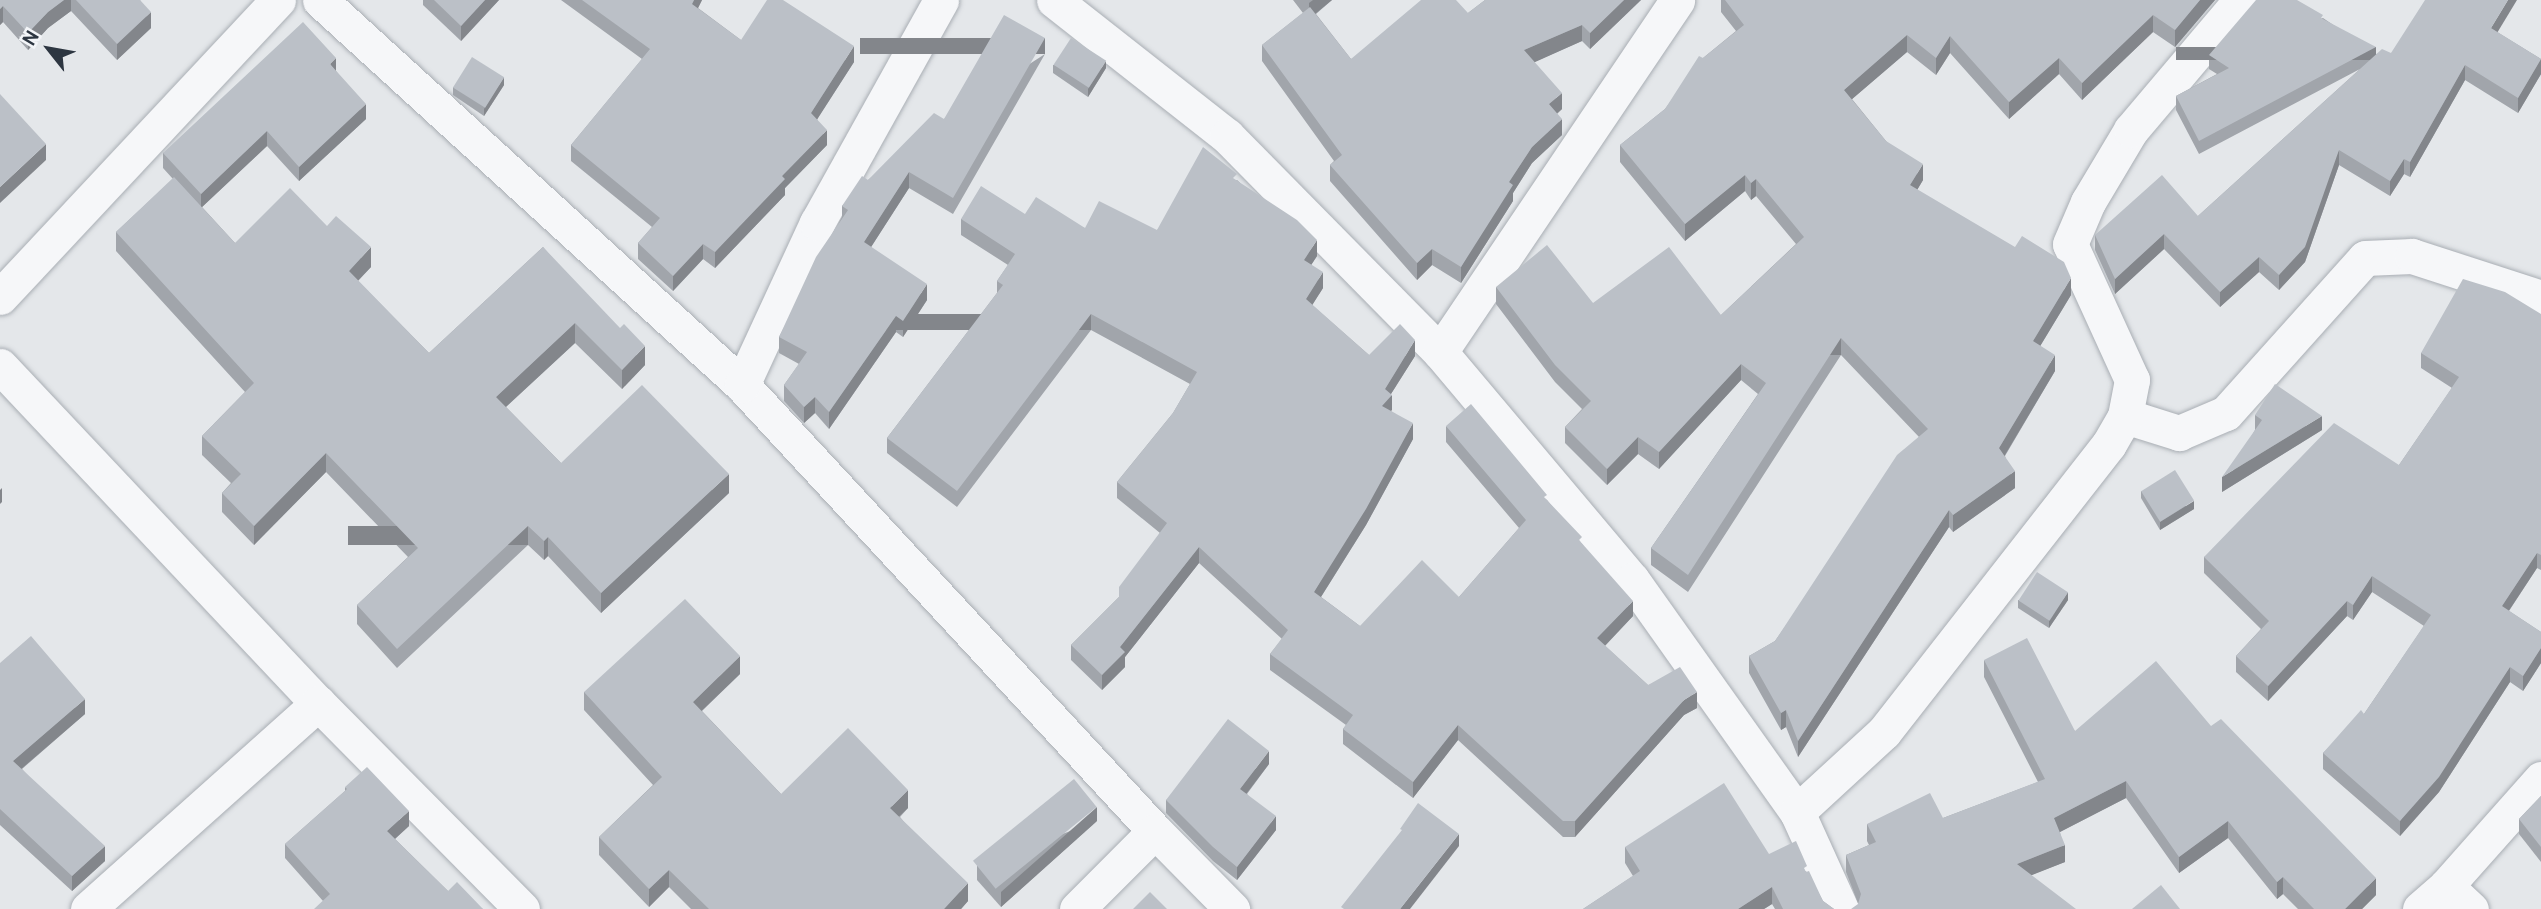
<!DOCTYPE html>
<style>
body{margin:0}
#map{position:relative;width:2541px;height:909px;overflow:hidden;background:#e4e7ea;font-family:Cabin,sans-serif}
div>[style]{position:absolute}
.roads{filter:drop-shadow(0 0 2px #a9aeb4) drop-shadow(0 0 2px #a9aeb4)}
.street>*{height:35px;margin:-17.5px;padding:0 17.5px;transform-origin:17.5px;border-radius:17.5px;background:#f6f7f9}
.wall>*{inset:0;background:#a1a5ab}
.shaded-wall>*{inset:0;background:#83868b;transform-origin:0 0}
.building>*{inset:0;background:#bbc0c7;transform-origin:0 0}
span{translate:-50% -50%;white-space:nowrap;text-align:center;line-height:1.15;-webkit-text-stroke:6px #f3f5f8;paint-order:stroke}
.north{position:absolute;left:14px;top:14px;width:70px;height:70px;-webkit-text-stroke:5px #f3f5f8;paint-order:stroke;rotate:301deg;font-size:19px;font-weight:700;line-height:28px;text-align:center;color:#2d3641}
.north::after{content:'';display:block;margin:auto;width:24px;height:32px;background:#2d3641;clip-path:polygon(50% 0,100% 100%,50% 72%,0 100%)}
</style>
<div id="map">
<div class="roads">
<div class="street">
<div style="left:320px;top:0;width:571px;rotate:42.37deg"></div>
<div style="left:742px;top:385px;width:608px;rotate:47.2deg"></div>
<div style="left:1155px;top:831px;width:110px;rotate:45.4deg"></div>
<div style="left:1054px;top:0;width:220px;rotate:38.2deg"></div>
<div style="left:1227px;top:136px;width:303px;rotate:45.4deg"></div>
<div style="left:1440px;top:352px;width:298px;rotate:49.9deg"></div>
<div style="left:1632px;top:580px;width:285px;rotate:54.6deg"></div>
<div style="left:1797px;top:812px;width:107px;rotate:65.6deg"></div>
<div style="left:0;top:297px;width:407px;rotate:-46.9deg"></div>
<div style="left:1440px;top:352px;width:424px;rotate:-56deg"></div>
<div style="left:0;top:366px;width:463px;rotate:46.7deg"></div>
<div style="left:318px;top:703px;width:290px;rotate:45.3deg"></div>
<div style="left:742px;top:385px;width:179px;rotate:-65.2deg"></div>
<div style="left:817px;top:223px;width:255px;rotate:-60.9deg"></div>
<div style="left:2125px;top:416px;width:57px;rotate:17.5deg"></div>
<div style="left:2179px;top:433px;width:51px;rotate:-23.1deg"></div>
<div style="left:2226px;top:413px;width:208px;rotate:-48.1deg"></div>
<div style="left:2365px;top:258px;width:47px;rotate:-2.4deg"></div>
<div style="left:2412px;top:256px;width:136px;rotate:18deg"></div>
<div style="left:1797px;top:812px;width:118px;rotate:-42.6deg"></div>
<div style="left:1884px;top:732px;width:365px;rotate:-52deg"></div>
<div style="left:2109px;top:444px;width:32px;rotate:-60deg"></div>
<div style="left:2125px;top:416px;width:37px;rotate:-79deg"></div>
<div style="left:2132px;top:380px;width:149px;rotate:-114.5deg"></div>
<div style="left:2070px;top:244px;width:46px;rotate:-66.8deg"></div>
<div style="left:2088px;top:202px;width:84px;rotate:-59.2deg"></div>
<div style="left:2131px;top:130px;width:170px;rotate:-49.8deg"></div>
<div style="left:2446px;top:886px;width:34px;rotate:43deg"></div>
<div style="left:88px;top:909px;width:309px;rotate:-41.8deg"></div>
<div style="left:1077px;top:909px;width:110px;rotate:-45deg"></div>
<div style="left:2420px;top:909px;width:35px;rotate:-41deg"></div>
<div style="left:2446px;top:886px;width:143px;rotate:-48.4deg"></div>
</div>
</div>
<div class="wall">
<div style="clip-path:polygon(0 0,140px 0,151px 28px,117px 60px,71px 11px,48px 28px,28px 50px,3px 22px,0 25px)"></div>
<div style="clip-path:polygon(423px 0,499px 0,461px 41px,423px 5px)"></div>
<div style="clip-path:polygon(561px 0,702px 0,698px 8px,741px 40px,854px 62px,817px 119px,827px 145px,785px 188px,785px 195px,715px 268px,703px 259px,673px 291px,638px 259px,638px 243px,652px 227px,571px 161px,571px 145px,642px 59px)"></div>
<div style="clip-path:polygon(1293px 0,1332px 0,1316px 14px,1351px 59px,1468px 13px,1485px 0,1641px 0,1590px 49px,1582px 41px,1534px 62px,1562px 109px,1557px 114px,1562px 135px,1532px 163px,1513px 193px,1513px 201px,1461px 283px,1432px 265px,1417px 280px,1330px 181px,1330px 165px,1334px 161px,1262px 61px,1262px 45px,1303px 13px)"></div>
<div style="clip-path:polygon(1721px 0,2215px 0,2175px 47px,2153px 32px,2082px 100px,2059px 74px,2009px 119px,1950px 53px,1936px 75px,1907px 52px,1852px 99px,1886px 141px,1923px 180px,1917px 190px,2071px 295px,2040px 346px,2055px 371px,2005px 456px,2015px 488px,1953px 532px,1949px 527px,1798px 757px,1786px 727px,1781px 730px,1749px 673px,1749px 656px,1775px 641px,1919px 437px,1841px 355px,1688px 592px,1651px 565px,1651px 548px,1758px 394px,1741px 380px,1659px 469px,1638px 454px,1607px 485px,1565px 443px,1565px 427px,1582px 409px,1555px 382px,1496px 304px,1496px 287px,1593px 303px,1721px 315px,1796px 244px,1756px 196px,1751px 200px,1745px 191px,1685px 241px,1620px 162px,1620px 145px,1665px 109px,1703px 58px,1736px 31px,1721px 12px)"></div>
<div style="clip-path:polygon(2323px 18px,2376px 54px,2391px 53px,2497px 32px,2541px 59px,2541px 74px,2518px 113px,2465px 80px,2410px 177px,2404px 174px,2390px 196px,2339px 165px,2305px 262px,2279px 290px,2259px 272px,2220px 307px,2164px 249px,2115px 294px,2095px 250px,2095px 235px,2198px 216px,2360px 69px,2199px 154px,2176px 110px,2176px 96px,2217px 74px,2209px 69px,2209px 55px)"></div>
<div style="clip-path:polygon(1045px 54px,953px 214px,909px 188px,871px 247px,927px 300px,903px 337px,896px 332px,829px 429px,815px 413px,804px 423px,784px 401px,784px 385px,799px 364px,779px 353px,779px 337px,842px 217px,842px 206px,868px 180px,944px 119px)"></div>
<div style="clip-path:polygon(1053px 65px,1106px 68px,1088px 97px,1053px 73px)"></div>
<div style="clip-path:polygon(336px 71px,366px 119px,299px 181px,267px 146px,202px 207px,235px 243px,327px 226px,371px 267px,358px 281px,429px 353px,543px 247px,645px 365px,622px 389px,575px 343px,506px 407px,561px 463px,729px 493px,601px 613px,548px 556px,544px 560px,528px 545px,397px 668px,357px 624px,357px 605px,408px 557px,326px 472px,254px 545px,222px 512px,222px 493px,231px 483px,202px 455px,202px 436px,245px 392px,116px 251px,116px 232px,173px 179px,163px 168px,163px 153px)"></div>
<div style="clip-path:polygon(504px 85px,484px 116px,453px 95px,453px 87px)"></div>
<div style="clip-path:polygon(1237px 180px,1317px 256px,1311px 265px,1323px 288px,1312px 305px,1369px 355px,1415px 356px,1391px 394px,1391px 411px,1413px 439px,1366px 525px,1321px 597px,1360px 626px,1459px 597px,1519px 528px,1446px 442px,1446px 426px,1547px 500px,1582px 544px,1633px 616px,1605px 646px,1648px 685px,1697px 708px,1684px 715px,1575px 837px,1563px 837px,1458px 740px,1413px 798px,1343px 744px,1343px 729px,1346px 725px,1270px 670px,1270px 654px,1282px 639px,1199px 563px,1125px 657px,1125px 667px,1102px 690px,1071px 660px,1071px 645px,1119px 597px,1160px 533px,1117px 498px,1117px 482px,1173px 413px,1190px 384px,1091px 330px,957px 507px,887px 453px,887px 438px,997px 293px,997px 281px,1008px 265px,961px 235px,961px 219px,1025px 214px,1085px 228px,1157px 230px)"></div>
<div style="clip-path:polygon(2541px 314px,2541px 570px,2537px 568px,2509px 611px,2541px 632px,2541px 663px,2523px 691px,2510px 682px,2439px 792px,2400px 836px,2323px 769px,2323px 753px,2364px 714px,2424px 626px,2372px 592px,2353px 620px,2347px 616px,2268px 701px,2236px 672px,2236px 656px,2261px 629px,2204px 573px,2204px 557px,2399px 465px,2452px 388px,2421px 368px,2421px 353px)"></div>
<div style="clip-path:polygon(2255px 415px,2322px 430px,2222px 492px,2255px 430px)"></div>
<div style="clip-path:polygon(2141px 491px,2194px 509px,2160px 530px,2141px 498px)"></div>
<div style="clip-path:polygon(2018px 600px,2068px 600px,2049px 628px,2018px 608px)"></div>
<div style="clip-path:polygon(1984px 660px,2075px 731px,2211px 726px,2376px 895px,2362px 909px,2298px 909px,2283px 894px,2277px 899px,2228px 838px,2179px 873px,2126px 798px,2060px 832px,2065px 862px,2031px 875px,1858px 903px,1846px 872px,1846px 855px,1869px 845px,1867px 841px,1867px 824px,1943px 818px,2038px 782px,1984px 677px)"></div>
<div style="clip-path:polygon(0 663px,85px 714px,22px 769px,105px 861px,72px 891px,0 825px)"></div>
<div style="clip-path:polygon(740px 674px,702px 711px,781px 794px,908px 808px,900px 817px,968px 901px,961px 909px,691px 909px,669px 887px,649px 907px,599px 855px,599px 837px,653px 785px,584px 710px,584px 692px)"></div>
<div style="clip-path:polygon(1269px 764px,1247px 794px,1276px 830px,1237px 880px,1213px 861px,1166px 813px,1166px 800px)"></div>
<div style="clip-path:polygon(345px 787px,409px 826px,395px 839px,448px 891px,483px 909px,323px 901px,285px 858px,285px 844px,345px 791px)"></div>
<div style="clip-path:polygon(2541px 796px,2541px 862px,2519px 834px,2519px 819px)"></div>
<div style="clip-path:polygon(1097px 821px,1001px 907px,977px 880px,977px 866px)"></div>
<div style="clip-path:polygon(1625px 847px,1769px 854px,1807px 872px,1823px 901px,1834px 909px,1775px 909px,1772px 904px,1764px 909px,1583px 909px,1633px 876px,1625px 863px)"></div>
</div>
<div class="shaded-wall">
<div style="clip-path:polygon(64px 0,71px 0,71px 11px,48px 28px,28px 50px,28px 33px,48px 12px)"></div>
<div style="clip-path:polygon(485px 0,499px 0,461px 41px,461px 26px)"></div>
<div style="clip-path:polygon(694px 0,702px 0,692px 20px,692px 4px)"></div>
<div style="clip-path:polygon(1313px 0,1332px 0,1309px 19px,1309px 3px)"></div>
<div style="clip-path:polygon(1624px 0,1641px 0,1590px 49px,1590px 33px)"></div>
<div style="clip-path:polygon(2200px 0,2215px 0,2175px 47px,2175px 30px)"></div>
<div style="clip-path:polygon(2508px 0,2517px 0,2491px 43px,2491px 28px)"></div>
<div style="clip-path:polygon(3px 6px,3px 22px,0 25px,0 9px)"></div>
<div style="clip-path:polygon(151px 12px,151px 28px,117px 60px,117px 44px)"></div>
<div style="clip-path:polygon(2153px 15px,2153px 32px,2082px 100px,2082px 83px)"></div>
<div style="clip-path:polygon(1582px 25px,1582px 41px,1524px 67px,1524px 50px)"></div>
<div style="clip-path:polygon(1907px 35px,1907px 52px,1844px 106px,1844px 90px)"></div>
<div style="clip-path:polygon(1950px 36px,1950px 53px,1936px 75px,1936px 58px)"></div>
<div style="left:1045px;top:38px;width:16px;height:185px;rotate:90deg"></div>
<div style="clip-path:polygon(854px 46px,854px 62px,811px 129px,811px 113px)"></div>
<div style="left:2376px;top:47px;width:13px;height:200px;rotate:90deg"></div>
<div style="clip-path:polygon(336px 58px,336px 73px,330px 64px)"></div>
<div style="clip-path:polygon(2059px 58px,2059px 74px,2009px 119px,2009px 102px)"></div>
<div style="clip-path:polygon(2541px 59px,2541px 74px,2518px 113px,2518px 98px)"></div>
<div style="clip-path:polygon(1106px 61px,1106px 68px,1088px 97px,1088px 89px)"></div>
<div style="clip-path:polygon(2465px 65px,2465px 80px,2410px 177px,2410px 162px)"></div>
<div style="clip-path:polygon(504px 77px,504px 85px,484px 116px,484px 109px)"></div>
<div style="clip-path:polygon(1562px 93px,1562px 109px,1549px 120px,1549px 104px)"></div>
<div style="clip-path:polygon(366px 104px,366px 119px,299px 181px,299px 167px)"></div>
<div style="clip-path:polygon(1562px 119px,1562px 135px,1532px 163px,1513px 193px,1513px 201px,1461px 283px,1461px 267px,1509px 182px,1532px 147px)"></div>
<div style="clip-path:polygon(827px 130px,827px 145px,785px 188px,785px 195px,715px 268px,715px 252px,782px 176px)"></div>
<div style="clip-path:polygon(267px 131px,267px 146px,201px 208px,201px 194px)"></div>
<div style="clip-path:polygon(46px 144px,46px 160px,0 203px,0 187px)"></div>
<div style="clip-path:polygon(2339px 150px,2339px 165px,2305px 262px,2279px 290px,2279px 275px)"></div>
<div style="clip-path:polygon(2404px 159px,2404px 174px,2390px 196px,2390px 181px)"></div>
<div style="clip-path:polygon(1923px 164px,1923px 180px,1910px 202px,1910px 185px)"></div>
<div style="clip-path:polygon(909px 172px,909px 188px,864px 258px,864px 242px)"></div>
<div style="clip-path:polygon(1745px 175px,1745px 191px,1685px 241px,1685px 224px)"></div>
<div style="clip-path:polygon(1756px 179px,1756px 196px,1751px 200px,1751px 183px)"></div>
<div style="clip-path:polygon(2164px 234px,2164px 249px,2115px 294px,2115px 279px)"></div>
<div style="clip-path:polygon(1317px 240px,1317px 256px,1304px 276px,1304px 260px)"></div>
<div style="clip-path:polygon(703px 244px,703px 259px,673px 291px,673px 276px)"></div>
<div style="clip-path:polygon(371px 247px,371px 267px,349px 290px,349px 271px)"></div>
<div style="clip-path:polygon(1432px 249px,1432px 265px,1417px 280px,1417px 263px)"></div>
<div style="clip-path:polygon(2259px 257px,2259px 272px,2220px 307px,2220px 292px)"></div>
<div style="clip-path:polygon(1323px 272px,1323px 288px,1306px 315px,1306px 299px)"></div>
<div style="clip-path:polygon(2071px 278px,2071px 295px,2033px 358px,2033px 341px)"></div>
<div style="clip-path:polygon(927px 284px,927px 300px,903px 337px,903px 321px)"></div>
<div style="left:1091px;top:314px;width:16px;height:222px;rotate:90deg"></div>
<div style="clip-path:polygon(896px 316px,896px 332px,829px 429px,829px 412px)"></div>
<div style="clip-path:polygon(575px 323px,575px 343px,496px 416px,496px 397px)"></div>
<div style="left:1841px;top:338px;width:17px;height:282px;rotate:90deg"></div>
<div style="clip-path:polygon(1415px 340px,1415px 356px,1389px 397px,1392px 395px,1392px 410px,1382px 421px,1382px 406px,1385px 389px)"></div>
<div style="clip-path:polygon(645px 346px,645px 365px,622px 389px,622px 370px)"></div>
<div style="clip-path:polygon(2055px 355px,2055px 371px,1999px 465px,1999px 448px)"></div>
<div style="clip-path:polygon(1741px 364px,1741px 380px,1659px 469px,1659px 452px)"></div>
<div style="clip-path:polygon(815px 397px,815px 413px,804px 423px,804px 407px)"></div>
<div style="clip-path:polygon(2322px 416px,2322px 430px,2222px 492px,2222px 477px)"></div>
<div style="clip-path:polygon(1413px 423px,1413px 439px,1366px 525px,1314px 608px,1314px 592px)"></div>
<div style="clip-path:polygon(1638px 437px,1638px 454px,1607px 485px,1607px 469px)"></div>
<div style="clip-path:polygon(326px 453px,326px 472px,254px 545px,254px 526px)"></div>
<div style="clip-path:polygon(2015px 471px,2015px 488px,1953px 532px,1953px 515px)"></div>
<div style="clip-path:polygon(729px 474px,729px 493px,601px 613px,601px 593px)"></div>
<div style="clip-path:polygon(2px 488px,2px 502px,0 504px,0 490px)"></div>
<div style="clip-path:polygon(2194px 501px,2194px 509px,2160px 530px,2160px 522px)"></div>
<div style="clip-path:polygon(1949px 510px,1949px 527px,1798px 757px,1798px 741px)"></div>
<div style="left:528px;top:526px;width:19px;height:180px;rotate:90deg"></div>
<div style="clip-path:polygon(548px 537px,548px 556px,544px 560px,544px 541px)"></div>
<div style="clip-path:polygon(1199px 547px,1199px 563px,1125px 657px,1125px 667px,1102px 690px,1102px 675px,1120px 647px)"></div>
<div style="clip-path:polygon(2537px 553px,2537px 568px,2502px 621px,2502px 606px)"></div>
<div style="clip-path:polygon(2372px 576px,2372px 592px,2353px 620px,2353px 605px)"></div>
<div style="clip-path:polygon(2068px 592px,2068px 600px,2049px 628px,2049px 620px)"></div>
<div style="clip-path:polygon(1633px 601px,1633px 616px,1597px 654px,1597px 638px)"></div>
<div style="clip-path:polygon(2347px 601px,2347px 616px,2268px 701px,2268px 686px)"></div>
<div style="clip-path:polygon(2541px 648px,2541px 663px,2523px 691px,2523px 676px)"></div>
<div style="clip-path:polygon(740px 656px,740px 674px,693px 719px,693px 702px)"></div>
<div style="clip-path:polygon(2510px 667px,2510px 682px,2439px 792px,2400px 836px,2400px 821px)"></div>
<div style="clip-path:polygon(1697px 692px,1697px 708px,1684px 715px,1575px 837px,1575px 821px,1684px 700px)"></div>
<div style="clip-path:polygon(85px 699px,85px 714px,13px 776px,13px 761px)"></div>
<div style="clip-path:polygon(1786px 710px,1786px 727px,1781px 730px,1781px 713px)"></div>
<div style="clip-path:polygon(1458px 725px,1458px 740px,1413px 798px,1413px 782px)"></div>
<div style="clip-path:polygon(1269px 751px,1269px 764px,1240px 802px,1240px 789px)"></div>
<div style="clip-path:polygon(2126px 781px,2126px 798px,2054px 835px,2054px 818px)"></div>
<div style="clip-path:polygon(908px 790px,908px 808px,890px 825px,890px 808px)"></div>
<div style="clip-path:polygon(1097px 807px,1097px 821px,1001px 907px,1001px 892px)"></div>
<div style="clip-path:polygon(409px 811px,409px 826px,387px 846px,387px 831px)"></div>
<div style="clip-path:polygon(1276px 816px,1276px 830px,1237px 880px,1237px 867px)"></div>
<div style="clip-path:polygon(2228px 821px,2228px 838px,2179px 873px,2179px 857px)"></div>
<div style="clip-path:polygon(1459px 834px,1459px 846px,1410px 909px,1400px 909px)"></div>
<div style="clip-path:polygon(2065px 845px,2065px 862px,2017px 881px,2017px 864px)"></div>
<div style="clip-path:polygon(105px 846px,105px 861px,72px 891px,72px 876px)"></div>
<div style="clip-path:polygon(669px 870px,669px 887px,649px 907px,649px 889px)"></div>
<div style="clip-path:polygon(2283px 877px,2283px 894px,2277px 899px,2277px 882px)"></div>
<div style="clip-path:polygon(2376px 878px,2376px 895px,2362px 909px,2345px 909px)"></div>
<div style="clip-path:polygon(968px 883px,968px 901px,961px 909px,944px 909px)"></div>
<div style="clip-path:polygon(1772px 887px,1772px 904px,1764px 909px,1738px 909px)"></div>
</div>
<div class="building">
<div style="clip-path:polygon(0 0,64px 0,48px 12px,28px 33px,3px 6px,0 9px)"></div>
<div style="clip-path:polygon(76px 0,140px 0,151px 12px,117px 44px)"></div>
<div style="clip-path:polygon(434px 0,485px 0,461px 26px)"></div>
<div style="clip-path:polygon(582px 0,694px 0,692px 4px,741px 40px,767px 0,783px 0,854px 46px,811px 113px,827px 130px,782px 176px,785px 179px,715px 252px,703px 244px,673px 276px,638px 243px,660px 218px,571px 145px,650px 49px)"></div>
<div style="clip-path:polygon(1421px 0,1456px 0,1468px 13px,1485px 0,1624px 0,1590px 33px,1582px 25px,1524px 50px,1562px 93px,1549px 104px,1562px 119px,1532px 147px,1509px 182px,1513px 185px,1461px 267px,1432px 249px,1417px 263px,1330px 165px,1342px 155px,1262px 45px,1310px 7px,1351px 59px)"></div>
<div style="clip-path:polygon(1725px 0,2200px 0,2175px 30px,2153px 15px,2082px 83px,2059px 58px,2009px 102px,1950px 36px,1936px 58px,1907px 35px,1844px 90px,1886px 141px,1923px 164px,1910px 185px,2015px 247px,2022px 236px,2064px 262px,2071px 278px,2033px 341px,2055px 355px,1999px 448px,2015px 471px,1953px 515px,1949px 510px,1798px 741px,1786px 710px,1781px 713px,1749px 656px,1775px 641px,1897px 455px,1928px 429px,1841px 338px,1688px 575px,1651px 548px,1766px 383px,1741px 364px,1659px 452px,1638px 437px,1607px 469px,1565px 427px,1591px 401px,1555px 365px,1496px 287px,1547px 245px,1593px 303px,1669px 247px,1721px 315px,1804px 237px,1756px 179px,1751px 183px,1745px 175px,1685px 224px,1620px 145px,1665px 109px,1699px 56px,1703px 58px,1744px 25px)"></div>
<div style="clip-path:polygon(2256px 0,2297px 0,2323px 15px,2321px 18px,2376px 47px,2199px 141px,2176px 96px,2229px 68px,2209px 55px)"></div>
<div style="clip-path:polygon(2425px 0,2508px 0,2491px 28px,2541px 59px,2518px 98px,2465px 65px,2410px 162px,2404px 159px,2390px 181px,2339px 150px,2305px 247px,2279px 275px,2259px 257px,2220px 292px,2164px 234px,2115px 279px,2095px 235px,2162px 175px,2198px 216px,2382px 49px,2391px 53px)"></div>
<div style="clip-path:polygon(1004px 15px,1045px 38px,953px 198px,909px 172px,864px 242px,927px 284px,903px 321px,896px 316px,829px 412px,815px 397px,804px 407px,784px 385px,807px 352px,779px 337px,816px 257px,848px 210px,842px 206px,862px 176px,868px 180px,934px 113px,944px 119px)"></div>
<div style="clip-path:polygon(303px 22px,336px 58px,330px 64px,366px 104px,299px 167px,267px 131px,201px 194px,163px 153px)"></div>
<div style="left:1071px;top:38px;width:42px;height:32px;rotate:33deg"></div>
<div style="left:472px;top:57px;width:38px;height:36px;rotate:32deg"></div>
<div style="clip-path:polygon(0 94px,46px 144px,0 187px)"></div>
<div style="clip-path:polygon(1203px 147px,1237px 174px,1233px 178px,1297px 220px,1317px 240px,1304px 260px,1323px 272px,1306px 299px,1369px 355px,1400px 324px,1415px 340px,1385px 389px,1392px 395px,1382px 406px,1413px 423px,1366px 509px,1314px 592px,1360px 626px,1422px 560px,1459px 597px,1526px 520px,1446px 426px,1471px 404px,1547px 495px,1544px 497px,1582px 537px,1579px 540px,1633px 601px,1597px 638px,1648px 685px,1680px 667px,1697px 692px,1684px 700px,1575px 821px,1563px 821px,1458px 725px,1413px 782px,1343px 729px,1353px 715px,1270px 654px,1288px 630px,1199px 547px,1120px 647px,1125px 652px,1102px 675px,1071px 645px,1119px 597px,1119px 587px,1167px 523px,1117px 482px,1173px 413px,1197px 372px,1091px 314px,957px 491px,887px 438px,1003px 285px,997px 281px,1015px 254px,961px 219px,981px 186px,1025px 214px,1036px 197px,1085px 228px,1099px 201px,1157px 230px)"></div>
<div style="clip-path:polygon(174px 177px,235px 243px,290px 188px,327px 226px,336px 216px,371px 247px,349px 271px,429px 353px,543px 247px,620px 328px,624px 324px,645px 346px,622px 370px,575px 323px,496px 397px,561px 463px,642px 385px,729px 474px,601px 593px,548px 537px,544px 541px,528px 526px,397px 649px,357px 605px,418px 548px,326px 453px,254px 526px,222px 493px,241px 474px,202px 436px,254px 383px,116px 232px)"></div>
<div style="clip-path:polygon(2463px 279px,2505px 292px,2541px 314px,2541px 555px,2537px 553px,2502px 606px,2541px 632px,2541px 648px,2523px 676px,2510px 667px,2439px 777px,2400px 821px,2323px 753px,2361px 710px,2364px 714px,2431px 615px,2372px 576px,2353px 605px,2347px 601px,2268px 686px,2236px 656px,2269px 621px,2204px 557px,2334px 423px,2399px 465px,2459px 377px,2421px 353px)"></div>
<div style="clip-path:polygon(2275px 384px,2322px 416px,2222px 477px,2262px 420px,2255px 415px)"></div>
<div style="left:2175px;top:470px;width:36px;height:40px;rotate:58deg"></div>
<div style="left:2037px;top:572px;width:37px;height:34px;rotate:33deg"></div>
<div style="clip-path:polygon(685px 599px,740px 656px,693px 702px,781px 794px,848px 728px,908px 790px,890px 808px,968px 883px,944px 909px,709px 909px,669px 870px,649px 889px,599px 837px,662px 777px,584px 692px)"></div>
<div style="clip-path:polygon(31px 636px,85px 699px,13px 761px,105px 846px,72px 876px,0 809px,0 663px)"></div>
<div style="clip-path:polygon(2027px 638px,2075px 731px,2156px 661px,2211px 726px,2221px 719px,2376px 878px,2345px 909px,2314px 909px,2283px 877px,2277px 882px,2228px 821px,2179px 857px,2126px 781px,2054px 818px,2065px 845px,2017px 864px,2076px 909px,1851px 909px,1858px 904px,1861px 894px,1846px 855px,1876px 842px,1867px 824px,1930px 793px,1943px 818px,2045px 779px,1984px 660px)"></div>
<div style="clip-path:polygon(1228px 719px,1269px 751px,1240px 789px,1276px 816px,1237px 867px,1213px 847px,1166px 800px)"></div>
<div style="clip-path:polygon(367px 767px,409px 811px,387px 831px,448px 891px,457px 882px,483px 909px,314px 909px,330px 894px,285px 844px,347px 789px,345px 787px)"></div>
<div style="left:1074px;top:779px;width:36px;height:130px;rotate:51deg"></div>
<div style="clip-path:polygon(1724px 783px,1769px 854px,1796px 841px,1807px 866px,1804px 868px,1806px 872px,1809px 871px,1823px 901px,1834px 909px,1783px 909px,1772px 887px,1738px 909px,1583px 909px,1640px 871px,1625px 847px)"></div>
<div style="clip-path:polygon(2541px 796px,2541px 847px,2519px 819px)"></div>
<div style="clip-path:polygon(1418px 803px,1459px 834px,1400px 909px,1344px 909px,1341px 907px,1402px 830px,1400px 829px)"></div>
<div style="clip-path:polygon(2161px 885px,2180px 909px,2132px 909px)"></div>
<div style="clip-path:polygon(1150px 892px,1167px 909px,1133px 909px)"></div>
</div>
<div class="north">N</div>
</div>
